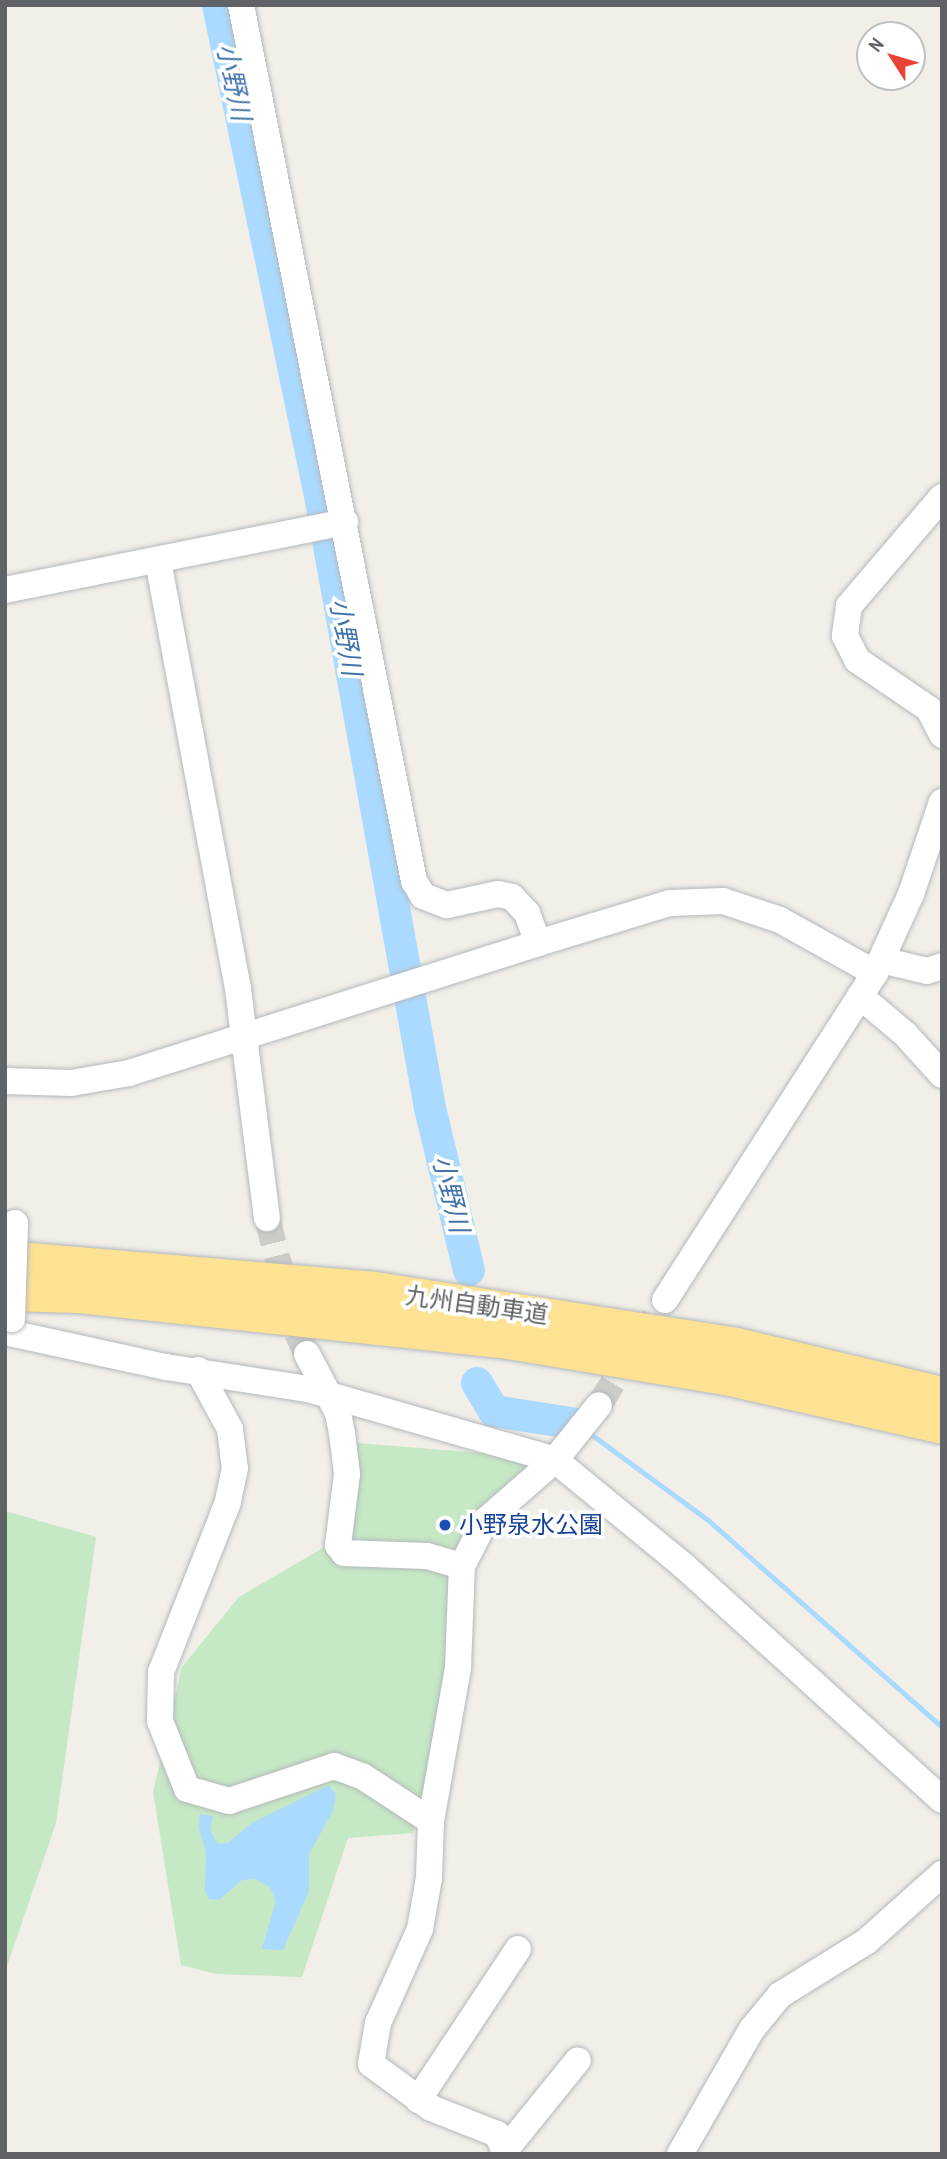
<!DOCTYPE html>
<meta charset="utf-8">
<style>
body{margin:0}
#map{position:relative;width:947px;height:2159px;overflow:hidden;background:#f1efe8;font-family:"Archivo Narrow","Noto Sans JP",sans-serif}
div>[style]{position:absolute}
.green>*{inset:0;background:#c5e8c5}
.water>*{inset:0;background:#aadaff}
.stream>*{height:5px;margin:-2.5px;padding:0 2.5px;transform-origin:2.5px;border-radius:2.5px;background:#aadaff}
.river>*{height:32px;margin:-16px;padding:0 16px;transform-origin:16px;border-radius:16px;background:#aadaff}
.minor-tunnel>*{height:26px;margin-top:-13px;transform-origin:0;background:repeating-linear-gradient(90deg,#ccccc8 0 26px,transparent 0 39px)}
.roads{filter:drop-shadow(0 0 2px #b5b8bc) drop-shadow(0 0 2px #b5b8bc)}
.minor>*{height:26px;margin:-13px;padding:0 13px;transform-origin:13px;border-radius:13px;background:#fff}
.highway>*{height:37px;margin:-18.5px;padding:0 18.5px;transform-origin:18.5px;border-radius:18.5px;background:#fde293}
.bridges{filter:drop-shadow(0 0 2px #b5b8bc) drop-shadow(0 0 2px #b5b8bc)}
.minor-bridge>*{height:26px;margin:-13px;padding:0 13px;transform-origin:13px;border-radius:13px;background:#fff}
.dots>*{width:19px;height:19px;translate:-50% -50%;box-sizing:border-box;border:4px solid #fff;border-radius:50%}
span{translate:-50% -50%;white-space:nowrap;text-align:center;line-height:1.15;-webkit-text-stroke:7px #fff;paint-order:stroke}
.street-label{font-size:24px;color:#5f6368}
.transit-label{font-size:24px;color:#164399}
.left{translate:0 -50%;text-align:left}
.water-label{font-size:26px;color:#4174aa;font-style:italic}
.frame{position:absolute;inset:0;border:7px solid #5f6368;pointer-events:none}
.north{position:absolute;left:856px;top:21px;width:70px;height:70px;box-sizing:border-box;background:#fff;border:2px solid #bfc1c3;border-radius:50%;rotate:307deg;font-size:19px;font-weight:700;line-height:28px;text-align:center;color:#5f6368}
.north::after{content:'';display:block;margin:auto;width:24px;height:32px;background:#ea4335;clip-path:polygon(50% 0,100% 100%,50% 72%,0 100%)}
</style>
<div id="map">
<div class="green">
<div style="clip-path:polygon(344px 1442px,544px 1458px,473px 1522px,449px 1636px,441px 1708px,413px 1833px,348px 1838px,302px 1977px,216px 1974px,181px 1965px,153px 1792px,182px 1667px,239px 1597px,328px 1545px)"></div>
<div style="clip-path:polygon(5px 1511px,96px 1537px,56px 1823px,5px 1972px)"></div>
</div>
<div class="water">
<div style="clip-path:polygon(329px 1785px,336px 1795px,333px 1811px,309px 1854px,309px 1891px,283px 1950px,262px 1949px,276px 1901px,270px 1887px,255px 1879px,242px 1880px,219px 1900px,209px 1899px,205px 1891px,206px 1852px,199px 1828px,200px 1814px,213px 1816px,210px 1830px,218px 1844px,228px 1843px,252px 1823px)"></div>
</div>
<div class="stream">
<div style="left:588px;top:1432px;width:150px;rotate:36.3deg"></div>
<div style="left:709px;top:1521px;width:311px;rotate:41.5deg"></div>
</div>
<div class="river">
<div style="left:218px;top:5px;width:501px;rotate:78.26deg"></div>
<div style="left:320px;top:496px;width:622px;rotate:79.81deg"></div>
<div style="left:430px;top:1108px;width:167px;rotate:76.5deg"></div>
<div style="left:477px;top:1383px;width:33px;rotate:59deg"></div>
<div style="left:494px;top:1411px;width:84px;rotate:8.9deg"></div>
</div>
<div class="minor-tunnel">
<div style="left:267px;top:1218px;width:119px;rotate:75.4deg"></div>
<div style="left:297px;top:1333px;width:23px;rotate:65deg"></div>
<div style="left:599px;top:1405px;width:124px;rotate:-57.8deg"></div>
</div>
<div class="roads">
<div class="minor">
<div style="left:241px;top:5px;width:893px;rotate:78.83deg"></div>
<div style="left:414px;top:881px;width:17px;rotate:59deg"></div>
<div style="left:423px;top:896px;width:26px;rotate:21deg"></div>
<div style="left:447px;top:905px;width:52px;rotate:-12.2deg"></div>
<div style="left:498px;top:894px;width:14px;rotate:12deg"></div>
<div style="left:512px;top:897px;width:22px;rotate:47deg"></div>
<div style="left:527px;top:913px;width:32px;rotate:70deg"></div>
<div style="left:538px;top:943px;width:138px;rotate:-16.9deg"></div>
<div style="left:670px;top:903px;width:53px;rotate:-2.2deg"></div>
<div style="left:723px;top:901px;width:60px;rotate:18.4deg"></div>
<div style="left:780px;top:920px;width:109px;rotate:29.2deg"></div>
<div style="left:942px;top:497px;width:143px;rotate:130.5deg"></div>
<div style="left:849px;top:606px;width:30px;rotate:98deg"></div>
<div style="left:845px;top:636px;width:27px;rotate:63deg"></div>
<div style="left:857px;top:660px;width:87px;rotate:34.2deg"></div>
<div style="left:929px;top:709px;width:29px;rotate:63deg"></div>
<div style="left:158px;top:561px;width:435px;rotate:79.4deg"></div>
<div style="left:238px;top:989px;width:231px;rotate:82.8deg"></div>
<div style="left:5px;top:590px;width:347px;rotate:-11.3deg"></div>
<div style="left:881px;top:960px;width:47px;rotate:13.4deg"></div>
<div style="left:927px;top:971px;width:16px;rotate:-18deg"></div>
<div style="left:860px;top:996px;width:59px;rotate:40.2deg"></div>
<div style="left:905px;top:1034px;width:55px;rotate:47.9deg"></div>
<div style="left:5px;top:1081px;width:66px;rotate:1.7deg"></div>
<div style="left:71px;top:1083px;width:59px;rotate:-9.8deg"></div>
<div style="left:129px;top:1073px;width:429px;rotate:-17.6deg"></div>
<div style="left:665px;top:1300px;width:389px;rotate:-57.3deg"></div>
<div style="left:875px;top:973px;width:87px;rotate:-65.5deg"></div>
<div style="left:911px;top:894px;width:97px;rotate:-71.4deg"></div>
<div style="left:5px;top:1332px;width:165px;rotate:12.3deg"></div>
<div style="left:166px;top:1367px;width:144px;rotate:8.8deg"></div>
<div style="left:308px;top:1389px;width:257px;rotate:16deg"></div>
<div style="left:555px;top:1460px;width:167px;rotate:39.4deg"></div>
<div style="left:684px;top:1566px;width:348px;rotate:42.2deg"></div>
<div style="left:307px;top:1354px;width:67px;rotate:62.3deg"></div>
<div style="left:338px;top:1413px;width:20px;rotate:79deg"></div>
<div style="left:342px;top:1433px;width:41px;rotate:83deg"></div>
<div style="left:347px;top:1474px;width:72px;rotate:97.2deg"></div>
<div style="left:338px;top:1545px;width:10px;rotate:53deg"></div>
<div style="left:344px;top:1553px;width:83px;rotate:2.1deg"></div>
<div style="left:427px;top:1556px;width:36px;rotate:16deg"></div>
<div style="left:198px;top:1370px;width:67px;rotate:61.5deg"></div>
<div style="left:230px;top:1429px;width:39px;rotate:83deg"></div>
<div style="left:235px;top:1468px;width:35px;rotate:102deg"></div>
<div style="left:228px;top:1502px;width:183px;rotate:111.5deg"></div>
<div style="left:161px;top:1672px;width:49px;rotate:91.2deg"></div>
<div style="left:160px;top:1721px;width:73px;rotate:68.3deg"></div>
<div style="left:187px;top:1789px;width:44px;rotate:15.9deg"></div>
<div style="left:229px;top:1801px;width:111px;rotate:-18.4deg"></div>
<div style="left:334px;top:1766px;width:30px;rotate:20deg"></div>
<div style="left:362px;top:1776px;width:82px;rotate:33.1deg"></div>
<div style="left:418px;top:2100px;width:181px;rotate:-56.5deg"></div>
<div style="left:506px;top:2149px;width:114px;rotate:-51deg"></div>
<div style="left:506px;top:2154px;width:22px;rotate:-114deg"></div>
<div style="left:497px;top:2134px;width:71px;rotate:-158.5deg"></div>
<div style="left:431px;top:2108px;width:74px;rotate:-143.7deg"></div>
<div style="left:371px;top:2064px;width:42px;rotate:-80.3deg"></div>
<div style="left:378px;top:2023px;width:103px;rotate:-65.9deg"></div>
<div style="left:420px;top:1929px;width:52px;rotate:-80deg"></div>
<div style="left:429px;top:1878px;width:57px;rotate:-88deg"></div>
<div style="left:431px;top:1821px;width:155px;rotate:-80deg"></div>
<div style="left:458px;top:1668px;width:102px;rotate:-87.8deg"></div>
<div style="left:462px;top:1566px;width:51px;rotate:-62.9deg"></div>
<div style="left:485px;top:1521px;width:93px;rotate:-41.1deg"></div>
<div style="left:555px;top:1460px;width:70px;rotate:-51.3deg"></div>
<div style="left:680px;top:2154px;width:144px;rotate:-60.1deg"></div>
<div style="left:752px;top:2029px;width:44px;rotate:-50.5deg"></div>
<div style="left:780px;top:1995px;width:102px;rotate:-31.8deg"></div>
<div style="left:867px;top:1941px;width:101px;rotate:-41.8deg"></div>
</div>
<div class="highway">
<div style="left:5px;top:1259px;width:371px;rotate:4.8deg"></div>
<div style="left:375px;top:1290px;width:365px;rotate:8.8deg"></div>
<div style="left:736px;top:1346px;width:212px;rotate:13.4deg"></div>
<div style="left:5px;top:1292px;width:74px;rotate:1.5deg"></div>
<div style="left:79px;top:1294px;width:431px;rotate:6.1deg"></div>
<div style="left:508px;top:1340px;width:220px;rotate:9.4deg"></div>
<div style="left:725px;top:1376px;width:222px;rotate:12.7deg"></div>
</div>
</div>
<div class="bridges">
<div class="minor-bridge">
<div style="left:12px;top:1319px;width:96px;rotate:-88.2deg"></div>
</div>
</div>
<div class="dots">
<div style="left:445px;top:1525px;background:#1a4fb4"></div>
</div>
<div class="street-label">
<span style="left:477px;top:1305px;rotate:8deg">九州自動車道</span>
</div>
<div class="transit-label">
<span class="left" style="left:459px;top:1525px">小野泉水公園</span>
</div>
<div class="water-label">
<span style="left:234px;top:82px;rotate:78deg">小野川</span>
<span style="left:346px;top:637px;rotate:80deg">小野川</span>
<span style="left:451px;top:1194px;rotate:76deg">小野川</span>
</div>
<div class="frame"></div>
<div class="north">N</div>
</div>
